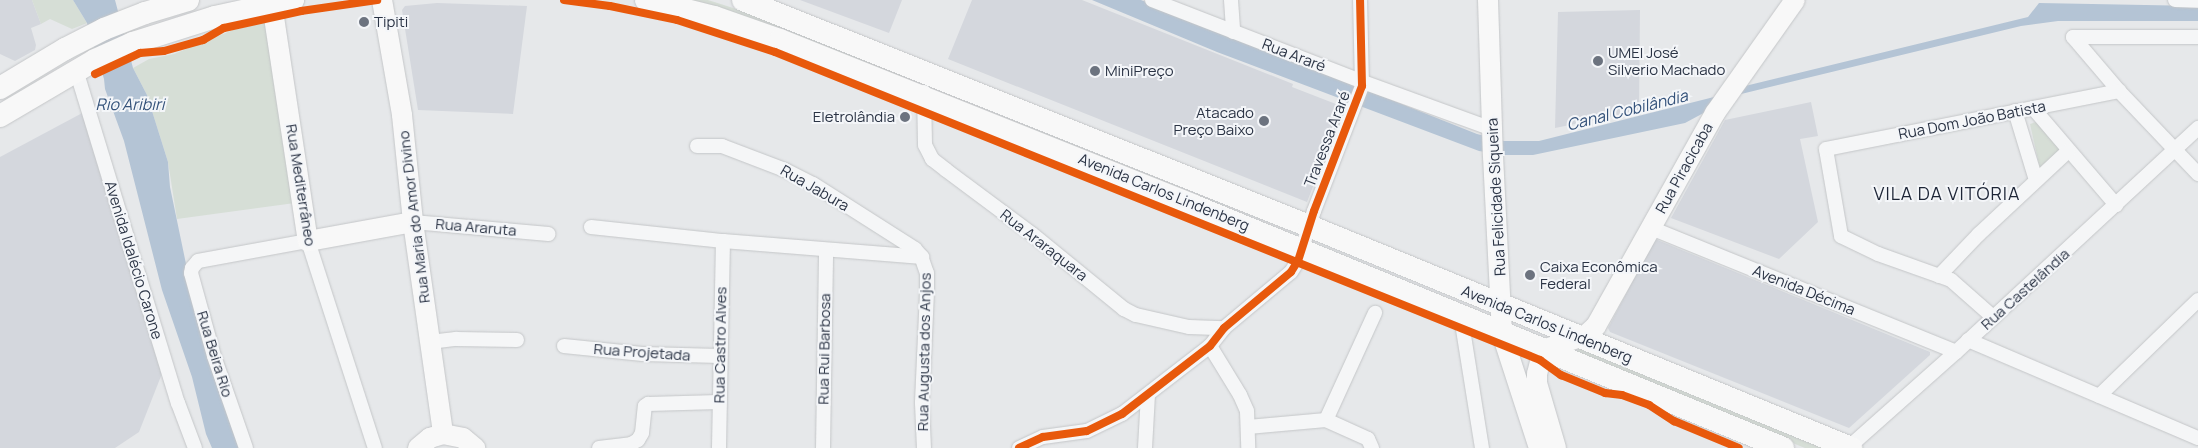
<!DOCTYPE html>
<meta charset="utf-8">
<style>
body{margin:0}
#map{position:relative;width:2198px;height:448px;overflow:hidden;background:#e6e8ea;font-family:Manrope,sans-serif}
div>[style]{position:absolute}
.built>*{inset:0;background:#d4d7dd}
.green>*{inset:0;background:#d6ded6;transform-origin:0 0}
.water>*{inset:0;background:#b4c4d5}
.roads{filter:drop-shadow(0 0 1px #c4c6c8) drop-shadow(0 0 1px #c4c6c8)}
.street>*{height:14px;margin:-7px;padding:0 7px;transform-origin:7px;border-radius:7px;background:#f5f6f7}
.secondary>*{height:20px;margin:-10px;padding:0 10px;transform-origin:10px;border-radius:10px;background:#f8f8f8}
.primary>*{height:22px;margin:-11px;padding:0 11px;transform-origin:11px;border-radius:11px;background:#f8f8f8}
.cycleway>*{height:8px;margin:-4px;padding:0 4px;transform-origin:4px;border-radius:4px;background:#e8590c}
.dots>*{width:14px;height:14px;translate:-50% -50%;box-sizing:border-box;border:2px solid #f4f6f9;border-radius:50%}
span{translate:-50% -50%;white-space:nowrap;text-align:center;line-height:1.15;-webkit-text-stroke:4px #f4f6f9;paint-order:stroke}
.poi-label{font-size:15px;color:#2b3445}
.left{translate:0 -50%;text-align:left}
.right{translate:-100% -50%;text-align:right}
.street-label{font-size:15px;color:#2b3445}
.water-label{font-size:16px;color:#34527a;font-style:italic}
.quarter-label{font-size:18px;color:#1d2536;letter-spacing:1px}
</style>
<div id="map">
<div class="built">
<div style="clip-path:polygon(0 0,32px 0,41px 24px,31px 28px,36px 45px,35px 50px,15px 61px,0 54px)"></div>
<div style="clip-path:polygon(800px 0,902px 0,889px 33px)"></div>
<div style="clip-path:polygon(972px 0,1082px 0,1293px 84px,1292px 87px,1341px 106px,1342px 112px,1307px 202px,948px 59px)"></div>
<div style="clip-path:polygon(437px 3px,527px 6px,513px 114px,418px 110px,402px 10px,405px 6px)"></div>
<div style="clip-path:polygon(1640px 10px,1639px 111px,1555px 128px,1558px 12px)"></div>
<div style="clip-path:polygon(1811px 102px,1818px 136px,1800px 139px,1818px 222px,1779px 259px,1671px 218px,1725px 120px)"></div>
<div style="clip-path:polygon(86px 111px,163px 371px,139px 432px,115px 448px,0 448px,0 157px)"></div>
<div style="clip-path:polygon(1655px 239px,1930px 352px,1930px 355px,1849px 428px,1610px 332px,1608px 328px)"></div>
</div>
<div class="green">
<div style="clip-path:polygon(32px 0,73px 0,87px 23px,72px 29px,50px 19px,41px 24px)"></div>
<div style="clip-path:polygon(688px 0,708px 0,752px 14px,904px 74px,903px 79px)"></div>
<div style="clip-path:polygon(267px 22px,295px 203px,177px 219px,168px 162px,147px 95px,133px 68px,149px 59px,174px 54px,233px 30px)"></div>
<div style="clip-path:polygon(2039px 121px,2063px 154px,2040px 169px,2030px 124px)"></div>
<div style="left:1579px;top:347px;width:267px;height:9px;rotate:22deg"></div>
</div>
<div class="water">
<div style="clip-path:polygon(73px 0,115px 0,133px 68px,147px 95px,168px 162px,170px 187px,191px 288px,240px 448px,212px 448px,206px 434px,192px 377px,162px 290px,124px 141px,105px 89px,104px 79px,87px 23px)"></div>
<div style="clip-path:polygon(1092px 0,1141px 0,1477px 134px,1504px 141px,1539px 141px,1714px 97px,1741px 87px,2028px 17px,2039px 3px,2198px 6px,2198px 21px,2058px 21px,2021px 26px,1737px 95px,1685px 123px,1533px 155px,1504px 155px,1479px 151px,1217px 52px)"></div>
</div>
<div class="roads">
<div class="street">
<div style="left:1152px;top:0;width:226px;rotate:21.2deg"></div>
<div style="left:1363px;top:82px;width:137px;rotate:20deg"></div>
<div style="left:1231px;top:0;width:32px;rotate:86deg"></div>
<div style="left:2175px;top:0;width:23px;rotate:2deg"></div>
<div style="left:2073px;top:37px;width:71px;rotate:49.6deg"></div>
<div style="left:2119px;top:91px;width:115px;rotate:46.4deg"></div>
<div style="left:2073px;top:37px;width:125px"></div>
<div style="left:76px;top:70px;width:348px;rotate:73deg"></div>
<div style="left:178px;top:403px;width:48px;rotate:69.3deg"></div>
<div style="left:924px;top:92px;width:53px;rotate:88.9deg"></div>
<div style="left:925px;top:145px;width:16px;rotate:63deg"></div>
<div style="left:932px;top:159px;width:18px;rotate:38deg"></div>
<div style="left:946px;top:170px;width:107px;rotate:36.7deg"></div>
<div style="left:1032px;top:234px;width:119px;rotate:39.2deg"></div>
<div style="left:1124px;top:309px;width:13px;rotate:27deg"></div>
<div style="left:1136px;top:315px;width:54px;rotate:12.8deg"></div>
<div style="left:1189px;top:327px;width:35px;rotate:2deg"></div>
<div style="left:2033px;top:108px;width:128px;rotate:49.4deg"></div>
<div style="left:2015px;top:111px;width:72px;rotate:73.1deg"></div>
<div style="left:697px;top:146px;width:25px"></div>
<div style="left:722px;top:146px;width:67px;rotate:20.9deg"></div>
<div style="left:785px;top:170px;width:31px;rotate:27deg"></div>
<div style="left:813px;top:184px;width:121px;rotate:32.5deg"></div>
<div style="left:915px;top:249px;width:9px;rotate:49deg"></div>
<div style="left:921px;top:256px;width:18px;rotate:71deg"></div>
<div style="left:927px;top:273px;width:19px;rotate:90deg"></div>
<div style="left:927px;top:292px;width:111px;rotate:92.6deg"></div>
<div style="left:922px;top:403px;width:45px;rotate:87.5deg"></div>
<div style="left:413px;top:222px;width:136px;rotate:5.1deg"></div>
<div style="left:591px;top:227px;width:133px;rotate:6.1deg"></div>
<div style="left:723px;top:241px;width:200px;rotate:4.6deg"></div>
<div style="left:1651px;top:228px;width:329px;rotate:22.1deg"></div>
<div style="left:1939px;top:276px;width:58px;rotate:-46.4deg"></div>
<div style="left:1979px;top:234px;width:122px;rotate:-43deg"></div>
<div style="left:1461px;top:317px;width:133px;rotate:80.9deg"></div>
<div style="left:1993px;top:317px;width:56px;rotate:-138.6deg"></div>
<div style="left:1951px;top:280px;width:77px;rotate:-160.4deg"></div>
<div style="left:1878px;top:254px;width:41px;rotate:-154.1deg"></div>
<div style="left:1841px;top:236px;width:88px;rotate:-99.8deg"></div>
<div style="left:1826px;top:149px;width:299px;rotate:-11.2deg"></div>
<div style="left:1968px;top:340px;width:250px;rotate:23.1deg"></div>
<div style="left:430px;top:342px;width:26px;rotate:-7deg"></div>
<div style="left:456px;top:339px;width:61px;rotate:0.9deg"></div>
<div style="left:564px;top:346px;width:79px;rotate:5.8deg"></div>
<div style="left:643px;top:354px;width:77px;rotate:1.5deg"></div>
<div style="left:1210px;top:346px;width:57px;rotate:58.5deg"></div>
<div style="left:1240px;top:395px;width:17px;rotate:66deg"></div>
<div style="left:1247px;top:411px;width:37px;rotate:88deg"></div>
<div style="left:2099px;top:396px;width:138px;rotate:-44.1deg"></div>
<div style="left:1326px;top:420px;width:118px;rotate:-65.4deg"></div>
<div style="left:1248px;top:427px;width:78px;rotate:-5.1deg"></div>
<div style="left:1326px;top:420px;width:46px;rotate:24.3deg"></div>
<div style="left:1368px;top:439px;width:10px;rotate:66deg"></div>
<div style="left:1849px;top:447px;width:143px;rotate:-41.6deg"></div>
<div style="left:1956px;top:352px;width:330px;rotate:-42.8deg"></div>
<div style="left:246px;top:448px;width:97px;rotate:-109.2deg"></div>
<div style="left:214px;top:356px;width:86px;rotate:-105.5deg"></div>
<div style="left:191px;top:273px;width:5px;rotate:-79deg"></div>
<div style="left:192px;top:268px;width:9px;rotate:-49deg"></div>
<div style="left:198px;top:261px;width:112px;rotate:-10.3deg"></div>
<div style="left:308px;top:241px;width:218px;rotate:72.1deg"></div>
<div style="left:599px;top:448px;width:32px;rotate:-7deg"></div>
<div style="left:631px;top:444px;width:8px;rotate:-30deg"></div>
<div style="left:638px;top:440px;width:8px;rotate:-60deg"></div>
<div style="left:642px;top:433px;width:27px;rotate:-84deg"></div>
<div style="left:645px;top:406px;width:4px;rotate:-34deg"></div>
<div style="left:648px;top:404px;width:71px;rotate:-1.6deg"></div>
<div style="left:719px;top:448px;width:207px;rotate:-88.9deg"></div>
<div style="left:823px;top:448px;width:198px;rotate:-89.1deg"></div>
<div style="left:1019px;top:448px;width:26px;rotate:-25deg"></div>
<div style="left:1043px;top:437px;width:44px;rotate:-7.8deg"></div>
<div style="left:1087px;top:431px;width:39px;rotate:-26deg"></div>
<div style="left:1122px;top:414px;width:111px;rotate:-37.7deg"></div>
<div style="left:1210px;top:346px;width:23px;rotate:-52deg"></div>
<div style="left:1224px;top:328px;width:87px;rotate:-39.9deg"></div>
<div style="left:1291px;top:272px;width:13px;rotate:-58deg"></div>
<div style="left:1298px;top:261px;width:52px;rotate:-72.3deg"></div>
<div style="left:1314px;top:211px;width:134px;rotate:-69deg"></div>
<div style="left:1362px;top:86px;width:86px;rotate:-91.3deg"></div>
<div style="left:1145px;top:448px;width:53px;rotate:-86.8deg"></div>
</div>
<div class="secondary">
<div style="left:382px;top:0;width:117px;rotate:80.1deg"></div>
<div style="left:402px;top:115px;width:108px;rotate:84.1deg"></div>
<div style="left:413px;top:222px;width:214px;rotate:81.9deg"></div>
<div style="left:1488px;top:0;width:156px;rotate:88.2deg"></div>
<div style="left:1493px;top:156px;width:178px;rotate:87.1deg"></div>
<div style="left:1502px;top:334px;width:120px;rotate:72deg"></div>
<div style="left:272px;top:4px;width:240px;rotate:81.4deg"></div>
<div style="left:308px;top:241px;width:107px;rotate:-10.3deg"></div>
<div style="left:418px;top:448px;width:16px;rotate:-40deg"></div>
<div style="left:430px;top:438px;width:14px;rotate:-17deg"></div>
<div style="left:443px;top:434px;width:20px;rotate:11deg"></div>
<div style="left:463px;top:438px;width:16px;rotate:40deg"></div>
<div style="left:1556px;top:448px;width:68px;rotate:-106.3deg"></div>
<div style="left:1537px;top:383px;width:9px;rotate:-90deg"></div>
<div style="left:1537px;top:374px;width:25px;rotate:-76deg"></div>
<div style="left:1543px;top:350px;width:46px;rotate:-19.2deg"></div>
<div style="left:1586px;top:335px;width:13px;rotate:-42deg"></div>
<div style="left:1596px;top:326px;width:244px;rotate:-60.8deg"></div>
<div style="left:1715px;top:113px;width:138px;rotate:-54.7deg"></div>
</div>
<div class="primary">
<div style="left:646px;top:0;width:70px;rotate:14deg"></div>
<div style="left:714px;top:17px;width:70px;rotate:19.2deg"></div>
<div style="left:780px;top:40px;width:444px;rotate:21.8deg"></div>
<div style="left:1192px;top:205px;width:639px;rotate:22.35deg"></div>
<div style="left:743px;top:0;width:609px;rotate:21.77deg"></div>
<div style="left:1309px;top:226px;width:586px;rotate:22.27deg"></div>
<div style="left:0;top:88px;width:76px;rotate:-31deg"></div>
<div style="left:65px;top:49px;width:44px;rotate:-27.1deg"></div>
<div style="left:104px;top:29px;width:44px;rotate:-21.3deg"></div>
<div style="left:145px;top:13px;width:45px;rotate:-16.8deg"></div>
<div style="left:0;top:116px;width:110px;rotate:-30.5deg"></div>
<div style="left:95px;top:60px;width:42px;rotate:-24.1deg"></div>
<div style="left:133px;top:43px;width:86px;rotate:-17.6deg"></div>
<div style="left:215px;top:17px;width:80px;rotate:-12.3deg"></div>
</div>
</div>
<div class="cycleway">
<div style="left:564px;top:0;width:46px;rotate:7.4deg"></div>
<div style="left:610px;top:6px;width:68px;rotate:11.8deg"></div>
<div style="left:677px;top:20px;width:103px;rotate:18.1deg"></div>
<div style="left:775px;top:52px;width:825px;rotate:21.93deg"></div>
<div style="left:1540px;top:360px;width:26px;rotate:36deg"></div>
<div style="left:1561px;top:375px;width:48px;rotate:22.2deg"></div>
<div style="left:1605px;top:393px;width:17px;rotate:7deg"></div>
<div style="left:1622px;top:395px;width:29px;rotate:20deg"></div>
<div style="left:1649px;top:405px;width:30px;rotate:33deg"></div>
<div style="left:1674px;top:421px;width:70px;rotate:22.6deg"></div>
<div style="left:95px;top:74px;width:50px;rotate:-25deg"></div>
<div style="left:140px;top:53px;width:24px;rotate:-5deg"></div>
<div style="left:164px;top:51px;width:41px;rotate:-15.8deg"></div>
<div style="left:203px;top:40px;width:24px;rotate:-30deg"></div>
<div style="left:224px;top:28px;width:79px;rotate:-12.4deg"></div>
<div style="left:301px;top:11px;width:77px;rotate:-8.2deg"></div>
<div style="left:1019px;top:448px;width:26px;rotate:-25deg"></div>
<div style="left:1043px;top:437px;width:44px;rotate:-7.8deg"></div>
<div style="left:1087px;top:431px;width:39px;rotate:-26deg"></div>
<div style="left:1122px;top:414px;width:111px;rotate:-37.7deg"></div>
<div style="left:1210px;top:346px;width:23px;rotate:-52deg"></div>
<div style="left:1224px;top:328px;width:87px;rotate:-39.9deg"></div>
<div style="left:1291px;top:272px;width:13px;rotate:-58deg"></div>
<div style="left:1298px;top:261px;width:52px;rotate:-72.3deg"></div>
<div style="left:1314px;top:211px;width:134px;rotate:-69deg"></div>
<div style="left:1362px;top:86px;width:86px;rotate:-91.3deg"></div>
</div>
<div class="dots">
<div style="left:364px;top:22px;background:#6c737f"></div>
<div style="left:1598px;top:61px;background:#6c737f"></div>
<div style="left:1095px;top:71px;background:#6c737f"></div>
<div style="left:905px;top:117px;background:#6c737f"></div>
<div style="left:1264px;top:121px;background:#6c737f"></div>
<div style="left:1530px;top:275px;background:#6c737f"></div>
</div>
<div class="poi-label">
<span class="left" style="left:374px;top:22px">Tipiti</span>
<span class="left" style="left:1608px;top:61px">UMEI José<br>Silverio Machado</span>
<span class="left" style="left:1105px;top:71px">MiniPreço</span>
<span class="right" style="left:1254px;top:121px">Atacado<br>Preço Baixo</span>
<span class="right" style="left:895px;top:117px">Eletrolândia</span>
<span class="left" style="left:1540px;top:275px">Caixa Econômica<br>Federal</span>
</div>
<div class="street-label">
<span style="left:1294px;top:55px;rotate:21deg">Rua Araré</span>
<span style="left:1972px;top:120px;rotate:-11deg">Rua Dom João Batista</span>
<span style="left:1327px;top:139px;rotate:-69deg">Travessa Araré</span>
<span style="left:1684px;top:168px;rotate:-61deg">Rua Piracicaba</span>
<span style="left:301px;top:185px;rotate:81deg">Rua Mediterrâneo</span>
<span style="left:815px;top:188px;rotate:30deg">Rua Jabura</span>
<span style="left:1164px;top:192px;rotate:22deg">Avenida Carlos Lindenberg</span>
<span style="left:1496px;top:197px;rotate:-93deg">Rua Felicidade Siqueira</span>
<span style="left:414px;top:217px;rotate:-97deg">Rua Maria do Amor Divino</span>
<span style="left:476px;top:227px;rotate:5deg">Rua Araruta</span>
<span style="left:1044px;top:245px;rotate:38deg">Rua Araraquara</span>
<span style="left:134px;top:260px;rotate:73deg">Avenida Idalécio Carone</span>
<span style="left:2025px;top:289px;rotate:-42deg">Rua Castelândia</span>
<span style="left:1804px;top:290px;rotate:22deg">Avenida Décima</span>
<span style="left:1547px;top:324px;rotate:22deg">Avenida Carlos Lindenberg</span>
<span style="left:720px;top:345px;rotate:-89deg">Rua Castro Alves</span>
<span style="left:824px;top:349px;rotate:-89deg">Rua Rui Barbosa</span>
<span style="left:642px;top:352px;rotate:4deg">Rua Projetada</span>
<span style="left:924px;top:352px;rotate:-89deg">Rua Augusta dos Anjos</span>
<span style="left:215px;top:354px;rotate:73deg">Rua Beira Rio</span>
</div>
<div class="water-label">
<span style="left:130px;top:104px">Rio Aribiri</span>
<span style="left:1627px;top:110px;rotate:-14deg">Canal Cobilândia</span>
</div>
<div class="quarter-label">
<span style="left:1947px;top:193px">VILA DA VITÓRIA</span>
</div>
</div>
